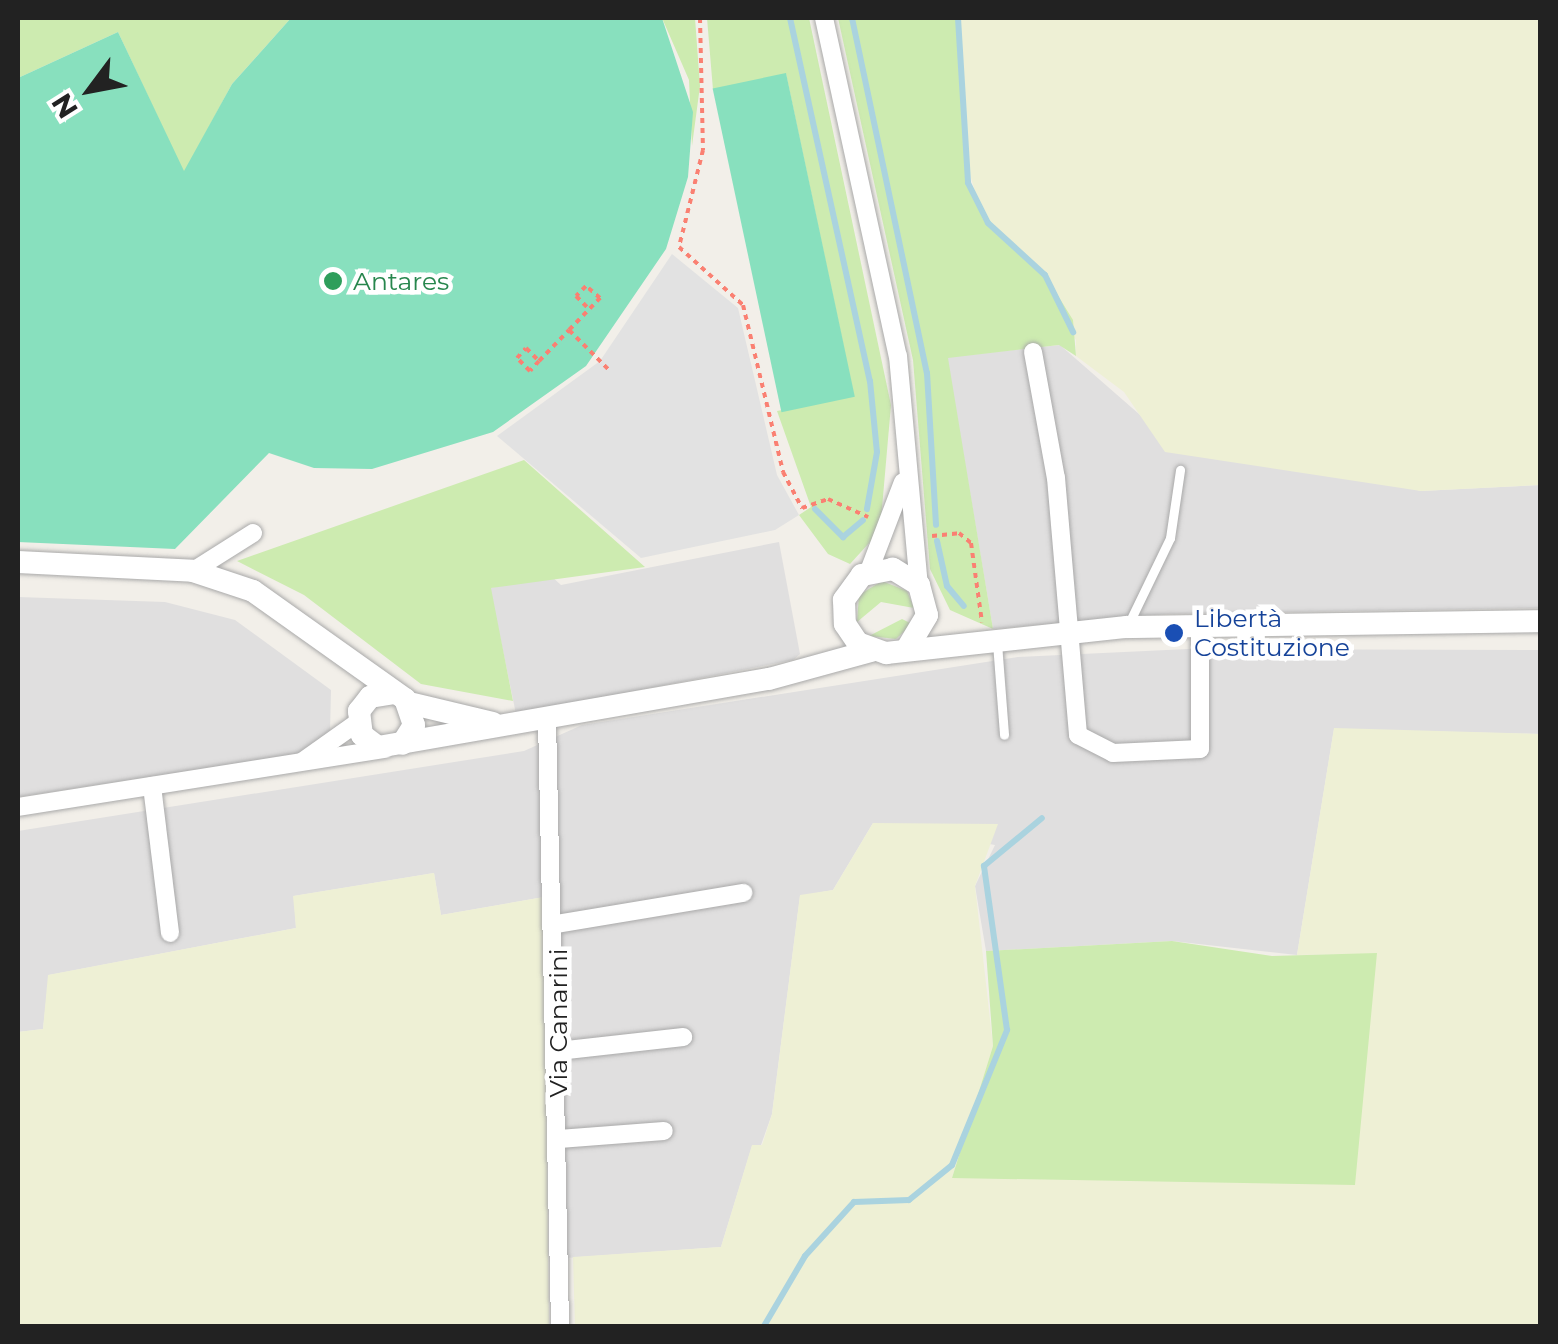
<!DOCTYPE html>
<meta charset="utf-8">
<style>
body{margin:0}
#map{position:relative;width:1558px;height:1344px;overflow:hidden;background:#f2efe9;font-family:Montserrat,sans-serif}
div>[style]{position:absolute}
.residential>*{inset:0;background:#e0dfdf}
.farmland>*{inset:0;background:#eef0d5}
.grass>*{inset:0;background:#cdebb0}
.pitch>*{inset:0;background:#88e0be;transform-origin:0 0}
.parking>*{inset:0;background:#e2e2e2}
.stream>*{height:6px;margin:-3px;padding:0 3px;transform-origin:3px;border-radius:3px;background:#aad3df}
.path>*{height:4px;margin-top:-2px;transform-origin:0;background:repeating-linear-gradient(90deg,#fa8072 0 5px,transparent 0 10px)}
.roads{filter:drop-shadow(0 0 2px #a9a9a9) drop-shadow(0 0 2px #a9a9a9)}
.service>*{height:9px;margin:-4.5px;padding:0 4.5px;transform-origin:4.5px;border-radius:4.5px;background:#fff}
.minor>*{height:18px;margin:-9px;padding:0 9px;transform-origin:9px;border-radius:9px;background:#fff}
.tertiary>*{height:22px;margin:-11px;padding:0 11px;transform-origin:11px;border-radius:11px;background:#fff}
.dots>*{width:28px;height:28px;translate:-50% -50%;box-sizing:border-box;border:5px solid #fff;border-radius:50%}
span{translate:-50% -50%;white-space:nowrap;text-align:center;line-height:1.15;-webkit-text-stroke:9px #fff;paint-order:stroke}
.leisure-label{font-size:25px;color:#27864d}
.left{translate:0 -50%;text-align:left}
.transit-label{font-size:25px;color:#164399}
.street-label{font-size:25px;color:#222}
.frame{position:absolute;inset:0;border:20px solid #222;pointer-events:none}
.north{position:absolute;left:40px;top:40px;width:100px;height:100px;-webkit-text-stroke:8px #fff;paint-order:stroke;rotate:238deg;font-size:28px;font-weight:700;line-height:40px;text-align:center;color:#222}
.north::after{content:'';display:block;margin:auto;width:35px;height:45px;background:#222;clip-path:polygon(50% 0,100% 100%,50% 72%,0 100%)}
</style>
<div id="map">
<div class="residential">
<div style="clip-path:polygon(1060px 345px,1155px 428px,1421px 491px,1540px 485px,1540px 608px,1167px 614px,993px 629px,947px 357px)"></div>
<div style="clip-path:polygon(779px 542px,800px 654px,793px 660px,516px 714px,490px 588px,551px 576px,561px 585px)"></div>
<div style="clip-path:polygon(18px 597px,165px 602px,235px 620px,331px 690px,330px 732px,312px 750px,286px 756px,18px 797px)"></div>
<div style="clip-path:polygon(1188px 649px,1540px 650px,1540px 734px,1334px 729px,1297px 955px,1172px 941px,986px 951px,975px 886px,995px 845px,873px 823px,833px 890px,800px 896px,772px 1114px,761px 1145px,752px 1146px,721px 1247px,551px 1259px,544px 897px,441px 915px,434px 873px,294px 896px,296px 928px,49px 975px,43px 1029px,18px 1032px,18px 831px,524px 751px,582px 725px,1018px 657px)"></div>
</div>
<div class="farmland">
<div style="clip-path:polygon(959px 18px,1540px 18px,1540px 485px,1421px 491px,1165px 452px,1124px 392px,1076px 356px,1076px 340px,983px 219px,964px 154px)"></div>
<div style="clip-path:polygon(1334px 728px,1540px 734px,1540px 1326px,575px 1326px,573px 1257px,721px 1247px,752px 1145px,762px 1145px,772px 1114px,800px 895px,833px 890px,873px 823px,998px 824px,975px 886px,993px 1046px,952px 1178px,1376px 954px,1297px 955px)"></div>
<div style="clip-path:polygon(434px 873px,441px 915px,544px 897px,549px 1326px,18px 1326px,18px 1032px,43px 1029px,48px 975px,296px 928px,293px 896px)"></div>
</div>
<div class="grass">
<div style="clip-path:polygon(18px 18px,291px 18px,232px 84px,184px 173px,118px 32px,18px 78px)"></div>
<div style="clip-path:polygon(662px 18px,695px 18px,700px 86px,692px 146px,689px 80px)"></div>
<div style="clip-path:polygon(707px 18px,809px 18px,891px 405px,880px 531px,850px 564px,828px 554px,799px 515px,811px 507px,777px 411px,854px 396px,786px 74px,713px 90px)"></div>
<div style="clip-path:polygon(838px 18px,959px 18px,970px 189px,983px 219px,1044px 273px,1073px 320px,1076px 356px,1059px 345px,948px 358px,993px 629px,950px 610px,930px 569px,913px 360px)"></div>
<div style="clip-path:polygon(524px 460px,645px 567px,491px 588px,513px 701px,421px 684px,304px 595px,237px 561px)"></div>
<div style="clip-path:polygon(882px 581px,907px 591px,914px 608px,881px 602px,857px 622px,859px 595px)"></div>
<div style="clip-path:polygon(902px 619px,912px 624px,896px 639px,869px 636px)"></div>
<div style="clip-path:polygon(1172px 941px,1272px 956px,1377px 953px,1355px 1185px,952px 1178px,993px 1046px,986px 951px)"></div>
</div>
<div class="pitch">
<div style="clip-path:polygon(291px 18px,662px 18px,693px 112px,688px 177px,666px 249px,586px 366px,493px 432px,372px 469px,314px 468px,269px 453px,175px 549px,18px 542px,18px 78px,118px 32px,184px 171px,232px 84px)"></div>
<div style="left:786px;top:73px;width:331px;height:75px;rotate:78deg"></div>
</div>
<div class="parking">
<div style="clip-path:polygon(672px 254px,738px 308px,777px 475px,799px 515px,775px 530px,641px 558px,497px 436px,600px 361px)"></div>
</div>
<div class="stream">
<div style="left:790px;top:18px;width:372px;rotate:77.6deg"></div>
<div style="left:870px;top:381px;width:71px;rotate:84.4deg"></div>
<div style="left:877px;top:452px;width:58px;rotate:100deg"></div>
<div style="left:852px;top:18px;width:363px;rotate:78.1deg"></div>
<div style="left:927px;top:373px;width:152px;rotate:86.6deg"></div>
<div style="left:958px;top:18px;width:165px;rotate:86.5deg"></div>
<div style="left:968px;top:183px;width:45px;rotate:63.4deg"></div>
<div style="left:988px;top:223px;width:77px;rotate:42.4deg"></div>
<div style="left:1045px;top:275px;width:64px;rotate:63.8deg"></div>
<div style="left:815px;top:509px;width:40px;rotate:45deg"></div>
<div style="left:843px;top:537px;width:26px;rotate:-40deg"></div>
<div style="left:937px;top:541px;width:46px;rotate:77.5deg"></div>
<div style="left:947px;top:586px;width:26px;rotate:50deg"></div>
<div style="left:764px;top:1326px;width:81px;rotate:-59.6deg"></div>
<div style="left:805px;top:1256px;width:73px;rotate:-47.8deg"></div>
<div style="left:854px;top:1202px;width:55px;rotate:-2.1deg"></div>
<div style="left:909px;top:1200px;width:55px;rotate:-39.1deg"></div>
<div style="left:952px;top:1165px;width:146px;rotate:-67.8deg"></div>
<div style="left:1007px;top:1030px;width:166px;rotate:-98deg"></div>
<div style="left:984px;top:866px;width:75px;rotate:-39.6deg"></div>
</div>
<div class="path">
<div style="left:700px;top:18px;width:132px;rotate:88.7deg"></div>
<div style="left:703px;top:150px;width:100px;rotate:103.9deg"></div>
<div style="left:679px;top:247px;width:86px;rotate:42.2deg"></div>
<div style="left:743px;top:305px;width:172px;rotate:76.5deg"></div>
<div style="left:783px;top:472px;width:41px;rotate:62.2deg"></div>
<div style="left:802px;top:508px;width:28px;rotate:-19deg"></div>
<div style="left:828px;top:499px;width:44px;rotate:24.2deg"></div>
<div style="left:569px;top:330px;width:45px;rotate:-45.9deg"></div>
<div style="left:600px;top:298px;width:18px;rotate:-139deg"></div>
<div style="left:586px;top:286px;width:14px;rotate:135deg"></div>
<div style="left:576px;top:296px;width:18px;rotate:45deg"></div>
<div style="left:526px;top:348px;width:18px;rotate:45deg"></div>
<div style="left:539px;top:361px;width:13px;rotate:132deg"></div>
<div style="left:530px;top:371px;width:18px;rotate:-135deg"></div>
<div style="left:517px;top:358px;width:13px;rotate:-48deg"></div>
<div style="left:539px;top:361px;width:43px;rotate:-45.9deg"></div>
<div style="left:569px;top:330px;width:55px;rotate:45deg"></div>
<div style="left:932px;top:536px;width:27px;rotate:-6deg"></div>
<div style="left:959px;top:533px;width:16px;rotate:40deg"></div>
<div style="left:971px;top:543px;width:80px;rotate:82.1deg"></div>
</div>
<div class="roads">
<div class="service">
<div style="left:1127px;top:627px;width:99px;rotate:-64.2deg"></div>
<div style="left:1170px;top:538px;width:69px;rotate:-81.6deg"></div>
<div style="left:997px;top:643px;width:92px;rotate:85.6deg"></div>
</div>
<div class="minor">
<div style="left:824px;top:18px;width:346px;rotate:77.7deg"></div>
<div style="left:898px;top:356px;width:230px;rotate:84.8deg"></div>
<div style="left:1033px;top:352px;width:128px;rotate:79.7deg"></div>
<div style="left:1056px;top:478px;width:258px;rotate:85.1deg"></div>
<div style="left:1078px;top:735px;width:39px;rotate:27deg"></div>
<div style="left:1113px;top:753px;width:87px;rotate:-2.6deg"></div>
<div style="left:1200px;top:749px;width:125px;rotate:-90deg"></div>
<div style="left:193px;top:571px;width:71px;rotate:-32.3deg"></div>
<div style="left:869px;top:571px;width:95px;rotate:-69.1deg"></div>
<div style="left:547px;top:719px;width:607px;rotate:88.77deg"></div>
<div style="left:303px;top:761px;width:67px;rotate:-35.3deg"></div>
<div style="left:152px;top:786px;width:148px;rotate:83deg"></div>
<div style="left:18px;top:807px;width:372px;rotate:-9deg"></div>
<div style="left:557px;top:924px;width:189px;rotate:-9.5deg"></div>
<div style="left:558px;top:1051px;width:126px;rotate:-6.4deg"></div>
<div style="left:559px;top:1139px;width:105px;rotate:-4.4deg"></div>
</div>
<div class="tertiary">
<div style="left:18px;top:562px;width:175px;rotate:2.9deg"></div>
<div style="left:193px;top:571px;width:63px;rotate:18.4deg"></div>
<div style="left:253px;top:591px;width:186px;rotate:35.4deg"></div>
<div style="left:405px;top:699px;width:28px;rotate:71deg"></div>
<div style="left:414px;top:725px;width:22px;rotate:122deg"></div>
<div style="left:908px;top:647px;width:37px;rotate:-59deg"></div>
<div style="left:927px;top:615px;width:31px;rotate:-105deg"></div>
<div style="left:919px;top:585px;width:31px;rotate:-148deg"></div>
<div style="left:893px;top:569px;width:32px;rotate:169deg"></div>
<div style="left:862px;top:575px;width:31px;rotate:126deg"></div>
<div style="left:844px;top:600px;width:24px;rotate:88deg"></div>
<div style="left:845px;top:624px;width:23px;rotate:56deg"></div>
<div style="left:858px;top:643px;width:30px;rotate:20deg"></div>
<div style="left:886px;top:653px;width:242px;rotate:-6.2deg"></div>
<div style="left:1127px;top:627px;width:413px;rotate:-0.8deg"></div>
<div style="left:395px;top:693px;width:25px;rotate:171deg"></div>
<div style="left:370px;top:697px;width:18px;rotate:128deg"></div>
<div style="left:359px;top:711px;width:24px;rotate:83deg"></div>
<div style="left:362px;top:735px;width:20px;rotate:37deg"></div>
<div style="left:378px;top:747px;width:397px;rotate:-9.9deg"></div>
<div style="left:769px;top:679px;width:106px;rotate:-15.4deg"></div>
<div style="left:409px;top:703px;width:86px;rotate:13.4deg"></div>
</div>
</div>
<div class="dots">
<div style="left:333px;top:281px;background:#2e9e5b"></div>
<div style="left:1174px;top:633px;background:#1a4fb4"></div>
</div>
<div class="leisure-label">
<span class="left" style="left:353px;top:281px">Antares</span>
</div>
<div class="transit-label">
<span class="left" style="left:1194px;top:633px">Libertà<br>Costituzione</span>
</div>
<div class="street-label">
<span style="left:558px;top:1023px;rotate:-90deg">Via Canarini</span>
</div>
<div class="frame"></div>
<div class="north">N</div>
</div>
